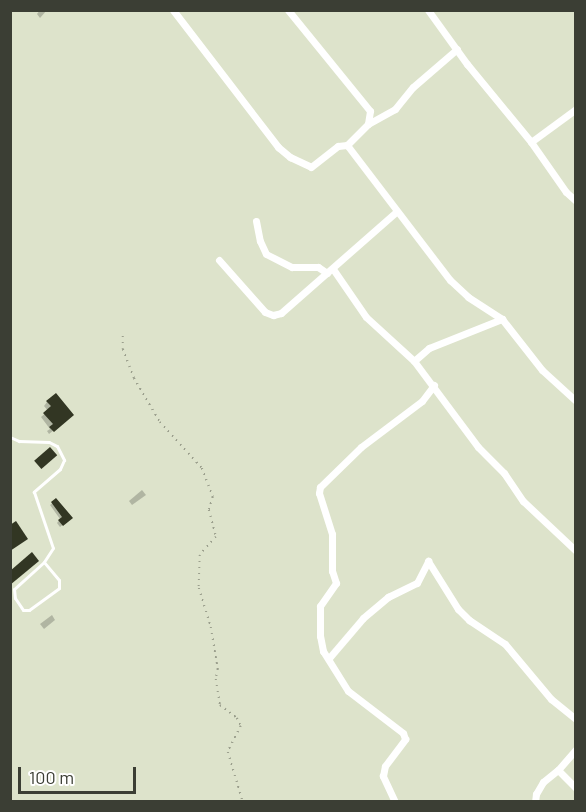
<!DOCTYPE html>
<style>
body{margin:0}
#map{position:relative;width:586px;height:812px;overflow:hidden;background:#dde3cb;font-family:Barlow,sans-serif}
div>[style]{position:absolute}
.shadow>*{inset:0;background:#0003}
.building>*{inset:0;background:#323623;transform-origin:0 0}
.path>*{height:1.5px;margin-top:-0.75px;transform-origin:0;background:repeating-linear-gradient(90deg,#9b9f8d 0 1.5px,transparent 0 6px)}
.service>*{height:3px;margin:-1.5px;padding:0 1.5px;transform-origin:1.5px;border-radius:1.5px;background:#fff}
.minor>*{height:7px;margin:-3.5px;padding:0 3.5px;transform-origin:3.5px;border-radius:3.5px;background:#fff}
span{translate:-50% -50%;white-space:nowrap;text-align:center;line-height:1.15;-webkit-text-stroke:6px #fff;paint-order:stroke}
.frame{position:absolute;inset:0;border:12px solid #3b3e34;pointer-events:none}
.scale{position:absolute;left:18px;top:767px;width:118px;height:27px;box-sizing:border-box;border:3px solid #3b3e34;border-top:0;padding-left:8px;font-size:18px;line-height:21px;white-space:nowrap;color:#3b3e34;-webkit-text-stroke:4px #fff;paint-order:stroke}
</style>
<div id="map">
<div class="shadow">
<div style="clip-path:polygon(40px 10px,47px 10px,40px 18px,37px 14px)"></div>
<div style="clip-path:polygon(47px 402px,68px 419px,49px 434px,47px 431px,50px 429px,41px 417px,48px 411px,44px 406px)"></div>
<div style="clip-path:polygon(142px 490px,146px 495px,132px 505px,129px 501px)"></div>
<div style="clip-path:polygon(56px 500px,71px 518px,60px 527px,57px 523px,60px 519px,50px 505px)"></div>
<div style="clip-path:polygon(52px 615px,55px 620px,44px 629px,40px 624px)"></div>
</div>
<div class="building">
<div style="clip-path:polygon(56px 393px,74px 415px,54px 432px,49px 427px,53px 424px,43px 413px,51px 406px,46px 401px)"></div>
<div style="left:50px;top:447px;width:11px;height:21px;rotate:49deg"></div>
<div style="clip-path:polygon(56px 498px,73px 518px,63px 526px,58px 520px,62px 517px,51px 502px)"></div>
<div style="clip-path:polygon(16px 521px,28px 539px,10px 551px,10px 525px)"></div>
<div style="clip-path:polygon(32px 552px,39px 561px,10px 585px,10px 571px)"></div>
</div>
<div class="path">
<div style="left:123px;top:336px;width:13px;rotate:90deg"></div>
<div style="left:123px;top:349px;width:31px;rotate:69deg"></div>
<div style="left:134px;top:378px;width:51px;rotate:59.4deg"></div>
<div style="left:160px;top:422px;width:62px;rotate:47.6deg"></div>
<div style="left:202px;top:468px;width:31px;rotate:69deg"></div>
<div style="left:213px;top:497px;width:14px;rotate:107deg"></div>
<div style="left:209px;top:510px;width:28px;rotate:75deg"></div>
<div style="left:216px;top:537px;width:24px;rotate:132deg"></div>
<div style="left:200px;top:555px;width:33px;rotate:92deg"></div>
<div style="left:199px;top:588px;width:41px;rotate:72.9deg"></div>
<div style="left:211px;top:627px;width:43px;rotate:80.5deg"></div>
<div style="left:218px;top:669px;width:10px;rotate:101deg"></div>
<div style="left:216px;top:679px;width:26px;rotate:81deg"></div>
<div style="left:220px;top:705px;width:21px;rotate:37deg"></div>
<div style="left:237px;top:718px;width:9px;rotate:63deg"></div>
<div style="left:241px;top:726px;width:29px;rotate:117deg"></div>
<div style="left:228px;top:752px;width:52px;rotate:73.3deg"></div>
</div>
<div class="service">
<div style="left:10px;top:437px;width:10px;rotate:24deg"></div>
<div style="left:19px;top:441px;width:30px;rotate:2deg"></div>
<div style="left:49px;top:442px;width:9px;rotate:27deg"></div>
<div style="left:57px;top:446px;width:16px;rotate:63deg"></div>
<div style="left:64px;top:460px;width:10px;rotate:114deg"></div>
<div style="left:60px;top:469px;width:35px;rotate:139deg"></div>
<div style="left:34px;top:492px;width:59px;rotate:71.3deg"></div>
<div style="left:53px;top:548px;width:17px;rotate:123deg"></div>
<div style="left:44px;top:562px;width:40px;rotate:138deg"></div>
<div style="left:14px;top:589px;width:9px;rotate:84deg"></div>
<div style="left:15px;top:598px;width:14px;rotate:56deg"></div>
<div style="left:23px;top:610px;width:6px"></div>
<div style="left:29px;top:610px;width:37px;rotate:-36deg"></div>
<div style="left:59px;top:588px;width:8px;rotate:-90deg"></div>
<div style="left:59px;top:580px;width:23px;rotate:-130deg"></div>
</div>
<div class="minor">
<div style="left:173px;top:10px;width:173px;rotate:52.5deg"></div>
<div style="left:278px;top:147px;width:16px;rotate:40deg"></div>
<div style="left:290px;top:157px;width:23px;rotate:25deg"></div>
<div style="left:311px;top:167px;width:34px;rotate:-38deg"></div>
<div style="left:338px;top:146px;width:9px;rotate:-6deg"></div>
<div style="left:347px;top:145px;width:170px;rotate:52.7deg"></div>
<div style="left:450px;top:280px;width:25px;rotate:43deg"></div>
<div style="left:468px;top:297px;width:40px;rotate:32.9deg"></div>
<div style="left:502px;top:319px;width:65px;rotate:51.9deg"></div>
<div style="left:542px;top:370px;width:46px;rotate:42.4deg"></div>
<div style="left:288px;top:10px;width:130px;rotate:50.9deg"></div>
<div style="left:370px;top:111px;width:13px;rotate:99deg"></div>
<div style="left:368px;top:124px;width:30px;rotate:135deg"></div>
<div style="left:428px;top:10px;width:67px;rotate:54.2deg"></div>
<div style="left:467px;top:64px;width:101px;rotate:50.6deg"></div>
<div style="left:531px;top:142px;width:61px;rotate:55deg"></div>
<div style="left:566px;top:192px;width:13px;rotate:42deg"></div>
<div style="left:368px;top:124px;width:31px;rotate:-29deg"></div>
<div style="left:395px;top:109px;width:28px;rotate:-51deg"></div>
<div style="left:413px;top:87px;width:58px;rotate:-40.8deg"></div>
<div style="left:531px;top:142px;width:56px;rotate:-36.3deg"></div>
<div style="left:256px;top:221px;width:20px;rotate:79deg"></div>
<div style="left:260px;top:241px;width:14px;rotate:65deg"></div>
<div style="left:266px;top:254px;width:29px;rotate:27deg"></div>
<div style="left:292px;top:267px;width:26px"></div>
<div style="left:318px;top:267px;width:11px;rotate:34deg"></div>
<div style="left:219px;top:260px;width:69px;rotate:48.5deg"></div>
<div style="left:265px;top:312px;width:9px;rotate:21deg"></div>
<div style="left:273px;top:315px;width:8px;rotate:-14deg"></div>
<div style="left:281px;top:313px;width:154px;rotate:-41.3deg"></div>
<div style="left:333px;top:269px;width:58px;rotate:55.5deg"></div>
<div style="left:366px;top:317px;width:65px;rotate:42.5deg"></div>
<div style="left:414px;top:361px;width:107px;rotate:53.3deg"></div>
<div style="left:478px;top:447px;width:37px;rotate:45deg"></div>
<div style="left:504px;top:473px;width:34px;rotate:56deg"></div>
<div style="left:523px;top:501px;width:73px;rotate:43.3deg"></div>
<div style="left:414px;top:361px;width:20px;rotate:-41deg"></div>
<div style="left:429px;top:348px;width:79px;rotate:-21.7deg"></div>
<div style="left:329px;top:658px;width:52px;rotate:-49.6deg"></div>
<div style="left:363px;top:618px;width:33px;rotate:-40deg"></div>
<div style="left:388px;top:597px;width:32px;rotate:-26deg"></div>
<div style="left:417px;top:583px;width:25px;rotate:-63deg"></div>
<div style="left:428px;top:561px;width:57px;rotate:58deg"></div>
<div style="left:458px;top:609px;width:16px;rotate:45deg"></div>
<div style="left:469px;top:620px;width:43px;rotate:33.7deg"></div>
<div style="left:505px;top:644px;width:72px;rotate:50.1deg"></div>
<div style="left:551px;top:699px;width:32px;rotate:39deg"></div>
<div style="left:558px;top:770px;width:25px;rotate:45deg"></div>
<div style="left:395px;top:802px;width:29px;rotate:-115deg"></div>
<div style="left:383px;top:776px;width:10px;rotate:-79deg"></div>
<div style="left:385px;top:766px;width:34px;rotate:-53deg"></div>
<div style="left:405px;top:739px;width:6px;rotate:-108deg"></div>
<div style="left:403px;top:733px;width:69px;rotate:-142.6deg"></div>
<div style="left:348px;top:691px;width:47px;rotate:-122deg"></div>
<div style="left:323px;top:651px;width:15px;rotate:-101deg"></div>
<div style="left:320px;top:636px;width:30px;rotate:-90deg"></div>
<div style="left:320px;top:606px;width:28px;rotate:-55deg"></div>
<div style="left:336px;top:583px;width:13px;rotate:-108deg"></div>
<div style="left:332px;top:571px;width:37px;rotate:-90deg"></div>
<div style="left:332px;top:534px;width:43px;rotate:-107.6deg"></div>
<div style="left:319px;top:493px;width:6px;rotate:-81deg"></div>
<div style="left:320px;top:487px;width:57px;rotate:-44.3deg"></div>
<div style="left:361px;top:447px;width:76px;rotate:-37deg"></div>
<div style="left:422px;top:401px;width:20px;rotate:-53deg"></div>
<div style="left:535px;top:802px;width:8px;rotate:-83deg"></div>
<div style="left:536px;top:794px;width:14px;rotate:-60deg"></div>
<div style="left:543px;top:782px;width:19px;rotate:-39deg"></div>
<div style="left:558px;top:770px;width:28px;rotate:-49deg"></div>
</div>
<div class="frame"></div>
<div class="scale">100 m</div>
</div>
